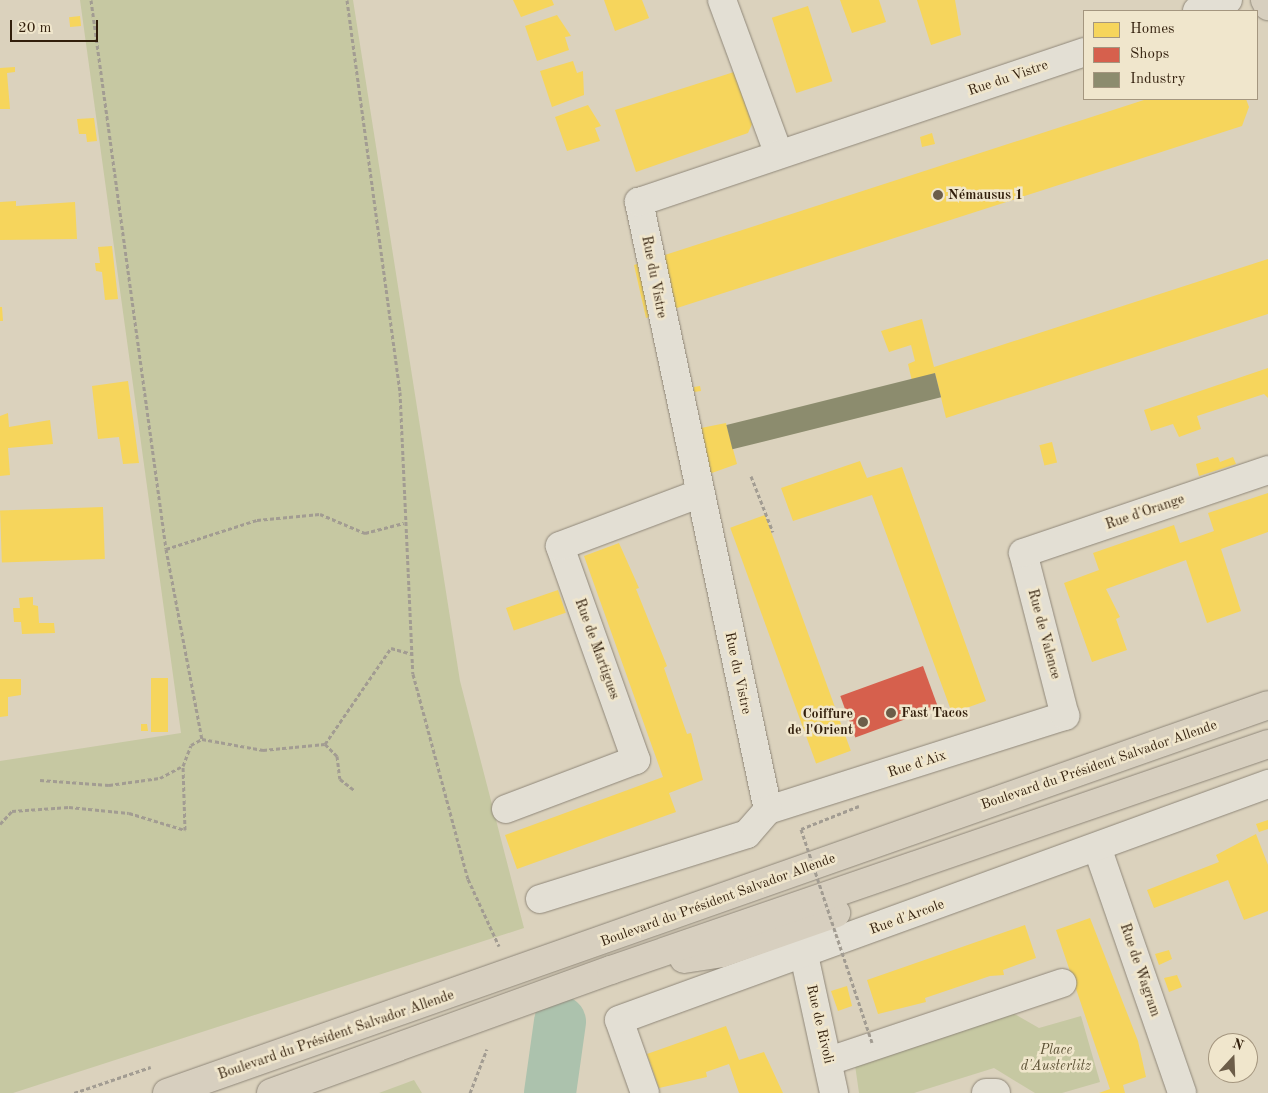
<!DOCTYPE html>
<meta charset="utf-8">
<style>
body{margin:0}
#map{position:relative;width:1268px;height:1093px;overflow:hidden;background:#dbd2bd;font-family:"Old Standard TT",serif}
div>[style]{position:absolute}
.green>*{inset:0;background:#c6c8a2}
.homes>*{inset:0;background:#f6d55c;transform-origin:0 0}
.shops>*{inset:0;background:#d6604d;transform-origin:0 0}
.industry>*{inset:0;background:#8c8c6e;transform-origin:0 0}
.river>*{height:52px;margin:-26px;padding:0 26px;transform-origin:26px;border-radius:26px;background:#acc2ad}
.path>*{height:3px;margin-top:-1.5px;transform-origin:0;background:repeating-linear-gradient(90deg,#a29c92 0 4px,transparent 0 6.5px)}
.roads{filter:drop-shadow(0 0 1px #8f8779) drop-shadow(0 0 1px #8f8779)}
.minor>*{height:28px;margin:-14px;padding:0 14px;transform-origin:14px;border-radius:14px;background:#e3dfd4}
.major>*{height:28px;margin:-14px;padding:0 14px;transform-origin:14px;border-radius:14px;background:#d7cfbf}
.path-bridge>*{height:3px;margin-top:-1.5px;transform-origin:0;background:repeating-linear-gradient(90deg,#a29c92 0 4px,transparent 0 6.5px)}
.dots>*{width:14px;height:14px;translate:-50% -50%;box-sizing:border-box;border:2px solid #f0e6cc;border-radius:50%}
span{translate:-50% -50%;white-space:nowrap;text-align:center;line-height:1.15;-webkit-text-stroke:5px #f0e6cc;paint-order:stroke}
.street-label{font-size:14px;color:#311e0b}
.poi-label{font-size:14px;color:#311e0b;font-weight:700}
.left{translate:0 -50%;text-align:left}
.right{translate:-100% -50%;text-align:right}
.park-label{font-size:14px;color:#594e32;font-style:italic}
.legend{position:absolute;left:1083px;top:10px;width:175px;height:90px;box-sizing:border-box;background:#f0e6cc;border:1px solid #a4967f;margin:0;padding:6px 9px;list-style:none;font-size:15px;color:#311e0b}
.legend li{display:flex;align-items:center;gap:10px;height:25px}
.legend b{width:25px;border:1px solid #a4967f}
.north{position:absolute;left:1208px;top:1033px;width:50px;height:50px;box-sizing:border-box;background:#f0e6cc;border:1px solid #a4967f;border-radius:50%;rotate:20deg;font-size:14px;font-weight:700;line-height:20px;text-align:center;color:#311e0b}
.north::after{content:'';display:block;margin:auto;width:18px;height:22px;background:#6c5d49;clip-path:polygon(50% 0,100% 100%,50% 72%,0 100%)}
.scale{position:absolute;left:10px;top:20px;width:88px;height:22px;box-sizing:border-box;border:2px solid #311e0b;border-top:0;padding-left:6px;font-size:15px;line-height:18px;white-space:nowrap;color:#311e0b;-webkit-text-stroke:4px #f0e6cc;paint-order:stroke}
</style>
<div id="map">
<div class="green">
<div style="clip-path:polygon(80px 0,353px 0,460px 681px,524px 928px,13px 1093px,0 1093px,0 761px,181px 733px)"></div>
<div style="clip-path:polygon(1011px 1012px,1039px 1028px,1081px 1016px,1100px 1082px,1062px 1093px,1035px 1093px,994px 1068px,914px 1093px,859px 1093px,855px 1065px)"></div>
<div style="clip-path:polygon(414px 1080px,422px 1093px,379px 1093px)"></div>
</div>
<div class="homes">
<div style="clip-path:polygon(513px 0,552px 0,554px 5px,521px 17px)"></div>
<div style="clip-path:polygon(604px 0,642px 0,649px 18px,615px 31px)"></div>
<div style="clip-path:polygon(840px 0,879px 0,886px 22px,852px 33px)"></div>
<div style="clip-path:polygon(917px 0,955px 0,961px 35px,931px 45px)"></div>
<div style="left:808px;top:6px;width:79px;height:38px;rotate:72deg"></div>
<div style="clip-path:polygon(557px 15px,571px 36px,565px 37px,569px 50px,537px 61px,525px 26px)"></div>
<div style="left:80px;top:16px;width:10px;height:11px;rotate:84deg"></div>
<div style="clip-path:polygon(573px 61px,577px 73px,583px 71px,584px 95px,552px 107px,540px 71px)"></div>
<div style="clip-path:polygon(15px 67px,15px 72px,7px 73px,10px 109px,0 109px,0 68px)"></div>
<div style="clip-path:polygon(734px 72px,752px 124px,748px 133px,636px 172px,615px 110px)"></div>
<div style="clip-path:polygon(1147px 99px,1246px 99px,1249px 107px,1242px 126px,646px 318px,634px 265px)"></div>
<div style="clip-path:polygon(588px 105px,601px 126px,595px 128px,600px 141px,567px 151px,555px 117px)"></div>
<div style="clip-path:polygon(94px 118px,97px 141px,87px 142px,86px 134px,79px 134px,77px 119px)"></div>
<div style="clip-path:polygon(932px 133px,935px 144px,922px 147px,920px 137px)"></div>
<div style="clip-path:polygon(16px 201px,16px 206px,75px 202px,77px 239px,0 240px,0 202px)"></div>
<div style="clip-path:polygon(112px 246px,118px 299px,105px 300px,102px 272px,96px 271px,95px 263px,100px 263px,98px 247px)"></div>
<div style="clip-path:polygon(1268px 259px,1268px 314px,946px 418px,935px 373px,912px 381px,908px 364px,915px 361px,911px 345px,889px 352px,881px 331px,922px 319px,934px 367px)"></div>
<div style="clip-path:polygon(0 307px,2px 307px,3px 321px,0 321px)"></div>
<div style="clip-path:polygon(1268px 368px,1268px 398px,1264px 394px,1197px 416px,1201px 429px,1179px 437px,1173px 424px,1151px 431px,1144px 410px)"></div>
<div style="clip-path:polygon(128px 381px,139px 463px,123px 464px,119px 437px,98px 439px,92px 386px)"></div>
<div style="clip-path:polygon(700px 386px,701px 391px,694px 392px,694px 387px)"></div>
<div style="clip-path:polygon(8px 413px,9px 427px,50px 420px,53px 444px,8px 448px,10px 475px,0 476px,0 416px)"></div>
<div style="clip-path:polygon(726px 423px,737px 464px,709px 474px,701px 428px)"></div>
<div style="left:1052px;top:442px;width:21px;height:13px;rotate:76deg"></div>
<div style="clip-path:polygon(1218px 457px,1220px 462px,1233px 457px,1236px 464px,1199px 476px,1196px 464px)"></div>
<div style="clip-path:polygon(860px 461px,867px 478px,902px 467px,986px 701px,952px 713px,872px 495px,793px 521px,781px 488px)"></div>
<div style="clip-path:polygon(1268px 493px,1268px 532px,1221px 549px,1241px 611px,1207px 623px,1186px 560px,1106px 589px,1120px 617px,1116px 619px,1127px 650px,1092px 662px,1064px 583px,1099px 570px,1093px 553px,1174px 525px,1180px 543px,1214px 531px,1208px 513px)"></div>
<div style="left:103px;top:507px;width:52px;height:103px;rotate:88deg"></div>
<div style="left:765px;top:515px;width:251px;height:37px;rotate:70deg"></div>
<div style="clip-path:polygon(619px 543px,639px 588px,636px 589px,667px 666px,664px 668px,687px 734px,691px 733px,703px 780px,669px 793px,676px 812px,517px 869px,505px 835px,663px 777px,584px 556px)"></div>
<div style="left:558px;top:590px;width:24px;height:55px;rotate:71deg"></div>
<div style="clip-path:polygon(33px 597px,33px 605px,38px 606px,39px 623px,54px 623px,55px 633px,22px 634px,21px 622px,14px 622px,13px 608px,20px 608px,19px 598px)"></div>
<div style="left:151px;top:678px;width:17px;height:54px"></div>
<div style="clip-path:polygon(0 679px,21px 679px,21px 695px,8px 697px,8px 716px,0 717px)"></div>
<div style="clip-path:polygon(141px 724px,147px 724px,148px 731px,141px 731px)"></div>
<div style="clip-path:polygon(1268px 820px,1268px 829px,1259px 832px,1256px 824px)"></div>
<div style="clip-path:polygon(1256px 834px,1268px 865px,1268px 911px,1244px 920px,1228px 880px,1154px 908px,1147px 890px,1219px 862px,1216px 855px)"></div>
<div style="clip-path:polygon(1090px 918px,1138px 1041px,1146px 1077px,1123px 1085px,1125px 1093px,1099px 1093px,1110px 1089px,1056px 930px)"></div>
<div style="clip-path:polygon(1025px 925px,1036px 958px,1003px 970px,1004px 975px,990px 976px,925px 998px,926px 1002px,878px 1014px,867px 980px)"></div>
<div style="clip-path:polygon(1169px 950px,1172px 959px,1159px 965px,1155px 954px)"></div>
<div style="clip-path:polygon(1177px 975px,1182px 987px,1169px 992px,1164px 978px)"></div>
<div style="clip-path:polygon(847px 986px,852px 1006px,838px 1011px,831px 991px)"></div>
<div style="clip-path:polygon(726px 1026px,739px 1060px,764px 1052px,783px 1093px,739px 1093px,729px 1064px,706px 1072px,707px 1077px,659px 1088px,647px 1054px)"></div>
</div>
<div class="shops">
<div style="left:923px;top:666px;width:44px;height:88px;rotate:70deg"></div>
</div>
<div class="industry">
<div style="left:935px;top:373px;width:25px;height:215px;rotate:76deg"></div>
</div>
<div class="river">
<div style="left:550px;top:1093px;width:72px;rotate:-82deg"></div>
</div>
<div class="path">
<div style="left:91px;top:0;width:554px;rotate:82.22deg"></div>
<div style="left:166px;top:549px;width:193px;rotate:79.3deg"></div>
<div style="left:202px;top:739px;width:62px;rotate:10.2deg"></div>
<div style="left:263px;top:750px;width:62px;rotate:-5.5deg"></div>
<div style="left:325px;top:744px;width:116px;rotate:-55.5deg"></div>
<div style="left:391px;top:648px;width:22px;rotate:16deg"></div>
<div style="left:347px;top:0;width:396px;rotate:82.3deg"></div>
<div style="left:400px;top:392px;width:282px;rotate:87.4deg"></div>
<div style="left:413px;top:674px;width:212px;rotate:75deg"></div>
<div style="left:468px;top:879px;width:74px;rotate:65.2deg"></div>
<div style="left:751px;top:476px;width:60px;rotate:68.6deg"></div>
<div style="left:166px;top:549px;width:96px;rotate:-17.7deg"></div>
<div style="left:257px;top:520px;width:63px;rotate:-5.4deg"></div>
<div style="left:320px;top:514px;width:49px;rotate:22.9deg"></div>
<div style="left:365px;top:533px;width:40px;rotate:-14.4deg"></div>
<div style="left:325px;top:744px;width:17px;rotate:45deg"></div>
<div style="left:337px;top:756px;width:23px;rotate:83deg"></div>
<div style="left:340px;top:779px;width:18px;rotate:38deg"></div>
<div style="left:40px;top:780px;width:69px;rotate:4.1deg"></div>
<div style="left:109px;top:785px;width:51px;rotate:-7.8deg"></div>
<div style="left:160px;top:778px;width:26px;rotate:-28deg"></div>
<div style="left:183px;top:766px;width:22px;rotate:-69deg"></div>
<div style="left:191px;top:745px;width:13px;rotate:-29deg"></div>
<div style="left:0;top:824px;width:18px;rotate:-47deg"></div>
<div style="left:12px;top:811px;width:57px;rotate:-4deg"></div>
<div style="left:69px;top:807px;width:60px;rotate:5.7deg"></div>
<div style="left:129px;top:813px;width:59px;rotate:16.9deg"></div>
<div style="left:185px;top:830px;width:64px;rotate:-91.8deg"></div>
<div style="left:74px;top:1093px;width:81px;rotate:-18.7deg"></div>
<div style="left:470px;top:1093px;width:47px;rotate:-68.9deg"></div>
</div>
<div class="roads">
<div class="minor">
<div style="left:722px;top:0;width:162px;rotate:69.8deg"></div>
<div style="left:1197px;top:11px;width:33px;rotate:-20deg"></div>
<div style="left:506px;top:809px;width:139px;rotate:-20.7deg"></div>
<div style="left:636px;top:760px;width:227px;rotate:-109.6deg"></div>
<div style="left:560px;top:546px;width:147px;rotate:-20.6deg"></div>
<div style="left:768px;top:810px;width:622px;rotate:-101.98deg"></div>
<div style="left:639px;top:202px;width:470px;rotate:-18.6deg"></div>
<div style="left:768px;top:810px;width:312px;rotate:-17.6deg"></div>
<div style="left:1065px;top:716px;width:168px;rotate:-104.4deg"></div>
<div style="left:1023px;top:553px;width:259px;rotate:-18.7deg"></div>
<div style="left:1097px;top:847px;width:260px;rotate:70.9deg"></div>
<div style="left:540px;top:899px;width:217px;rotate:-17.4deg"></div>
<div style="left:747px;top:834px;width:32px;rotate:-49deg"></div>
<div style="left:804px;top:955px;width:141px;rotate:77.7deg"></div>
<div style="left:829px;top:1061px;width:246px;rotate:-18.5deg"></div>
<div style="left:645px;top:1093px;width:77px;rotate:-109.6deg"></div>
<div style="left:619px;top:1020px;width:691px;rotate:-19.98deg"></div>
<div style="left:986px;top:1093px;width:10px"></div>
</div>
<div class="major">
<div style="left:1265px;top:0;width:7px;rotate:63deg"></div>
<div style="left:684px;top:959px;width:38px;rotate:-9deg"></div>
<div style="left:722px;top:953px;width:121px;rotate:-19.3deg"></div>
<div style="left:167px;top:1093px;width:1167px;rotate:-19.41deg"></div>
<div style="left:271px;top:1093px;width:362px;rotate:-19.9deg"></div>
<div style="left:611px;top:970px;width:695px;rotate:-18.98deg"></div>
</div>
</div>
<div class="path-bridge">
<div style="left:859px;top:806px;width:62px;rotate:158.4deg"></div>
<div style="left:801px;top:829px;width:225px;rotate:71.6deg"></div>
</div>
<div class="dots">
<div style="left:938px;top:195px;background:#6c5d49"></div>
<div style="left:891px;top:713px;background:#6c5d49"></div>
<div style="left:863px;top:722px;background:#6c5d49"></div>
</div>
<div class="street-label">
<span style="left:1008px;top:78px;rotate:-19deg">Rue du Vistre</span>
<span style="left:654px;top:277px;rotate:79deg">Rue du Vistre</span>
<span style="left:1145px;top:512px;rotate:-19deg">Rue d'Orange</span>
<span style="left:1044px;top:634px;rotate:75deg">Rue de Valence</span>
<span style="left:597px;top:649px;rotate:70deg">Rue de Martigues</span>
<span style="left:738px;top:673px;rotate:78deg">Rue du Vistre</span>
<span style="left:917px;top:764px;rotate:-18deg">Rue d'Aix</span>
<span style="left:1099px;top:765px;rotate:-19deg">Boulevard du Président Salvador Allende</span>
<span style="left:718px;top:900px;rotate:-20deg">Boulevard du Président Salvador Allende</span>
<span style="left:907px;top:917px;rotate:-20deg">Rue d'Arcole</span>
<span style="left:1140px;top:970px;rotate:71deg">Rue de Wagram</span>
<span style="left:820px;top:1024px;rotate:77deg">Rue de Rivoli</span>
<span style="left:336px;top:1035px;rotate:-19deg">Boulevard du Président Salvador Allende</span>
</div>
<div class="poi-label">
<span class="left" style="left:948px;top:195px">Némausus 1</span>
<span class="left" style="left:901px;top:713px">Fast Tacos</span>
<span class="right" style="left:853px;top:722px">Coiffure<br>de l'Orient</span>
</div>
<div class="park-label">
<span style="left:1056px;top:1058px">Place<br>d'Austerlitz</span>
</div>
<ul class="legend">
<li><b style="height:14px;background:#f6d55c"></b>Homes</li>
<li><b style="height:14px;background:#d6604d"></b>Shops</li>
<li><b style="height:14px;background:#8c8c6e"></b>Industry</li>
</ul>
<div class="north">N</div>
<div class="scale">20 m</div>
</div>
